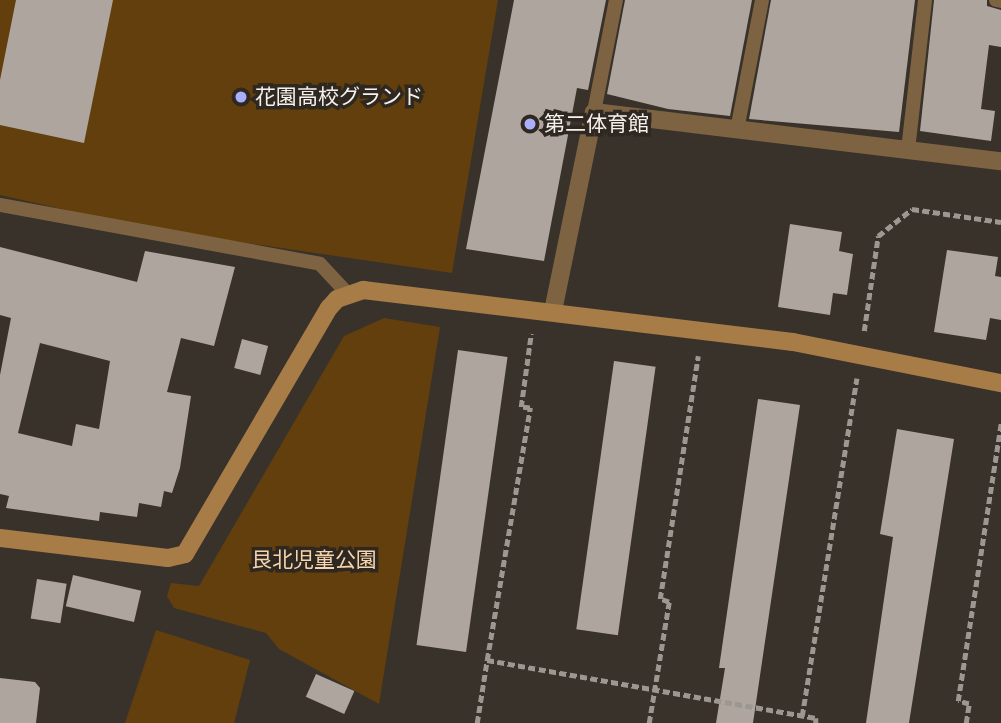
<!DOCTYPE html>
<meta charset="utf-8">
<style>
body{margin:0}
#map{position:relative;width:1001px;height:723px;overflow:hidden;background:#38322b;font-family:Karla,"Noto Sans JP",sans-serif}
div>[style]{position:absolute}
.green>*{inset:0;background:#623f0c}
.building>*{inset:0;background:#aea69e;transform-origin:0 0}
.path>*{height:4.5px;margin-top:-2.25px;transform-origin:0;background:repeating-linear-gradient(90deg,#9d9792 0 7px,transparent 0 10.5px)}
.lane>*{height:14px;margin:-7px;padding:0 7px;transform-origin:7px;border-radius:7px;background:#7e6343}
.street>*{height:18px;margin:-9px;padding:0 9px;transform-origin:9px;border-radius:9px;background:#7e6343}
.secondary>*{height:18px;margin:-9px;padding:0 9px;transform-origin:9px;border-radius:9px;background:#a77c47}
.dots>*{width:19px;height:19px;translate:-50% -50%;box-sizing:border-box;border:4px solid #2e2821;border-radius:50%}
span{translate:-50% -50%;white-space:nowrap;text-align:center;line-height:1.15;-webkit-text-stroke:7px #2e2821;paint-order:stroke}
.poi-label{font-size:21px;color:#f5f0ec}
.left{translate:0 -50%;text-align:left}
.park-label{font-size:21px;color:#f6d4ad}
</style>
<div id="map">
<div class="green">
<div style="clip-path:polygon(0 0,498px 0,452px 273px,151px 229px,0 195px)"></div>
<div style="clip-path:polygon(384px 318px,440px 327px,379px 704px,279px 649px,266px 633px,174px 608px,167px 596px,171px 583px,199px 586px,344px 336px)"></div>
<div style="clip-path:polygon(156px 630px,250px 660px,234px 723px,125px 723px)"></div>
</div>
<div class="building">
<div style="clip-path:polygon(16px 0,113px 0,84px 143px,0 125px,0 80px)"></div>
<div style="clip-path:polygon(514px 0,606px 0,588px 90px,577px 88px,544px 261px,466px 249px)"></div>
<div style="clip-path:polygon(625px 0,752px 0,730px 116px,668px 109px,607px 94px)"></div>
<div style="clip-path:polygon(771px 0,915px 0,899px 132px,749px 119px)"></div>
<div style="clip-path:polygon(934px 0,987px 0,987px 6px,1001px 10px,1001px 47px,989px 45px,981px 109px,995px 111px,991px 141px,920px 131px)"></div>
<div style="clip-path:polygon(790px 224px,842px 232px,839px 251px,853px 254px,847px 295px,833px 293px,830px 315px,778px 307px)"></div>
<div style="clip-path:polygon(evenodd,0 247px,137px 282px,145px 251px,235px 267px,214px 346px,181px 338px,167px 392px,191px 396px,180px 468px,172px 493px,164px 491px,161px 507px,139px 503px,137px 517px,100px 512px,99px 521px,6px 508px,9px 496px,0 494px,0 375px,11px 318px,0 315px,0 247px,40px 343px,110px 361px,99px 429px,76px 424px,72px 446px,18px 433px,40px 343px)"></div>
<div style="clip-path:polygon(947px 250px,998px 257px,995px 276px,1001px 277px,1001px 320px,990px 318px,986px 340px,934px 332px)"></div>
<div style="left:242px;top:339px;width:27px;height:30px;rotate:15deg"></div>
<div style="left:458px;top:350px;width:50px;height:298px;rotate:8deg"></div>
<div style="left:614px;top:361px;width:42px;height:271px;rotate:8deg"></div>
<div style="clip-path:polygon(758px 399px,800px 405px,753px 723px,716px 723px,725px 668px,719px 668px)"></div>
<div style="clip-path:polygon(897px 429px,954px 439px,909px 723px,866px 723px,893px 537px,880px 534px)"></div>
<div style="left:73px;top:575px;width:70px;height:32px;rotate:13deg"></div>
<div style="left:37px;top:579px;width:30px;height:40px;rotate:9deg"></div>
<div style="left:316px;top:674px;width:42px;height:25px;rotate:24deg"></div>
<div style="clip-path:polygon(0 678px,35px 682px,40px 688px,36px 723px,0 723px)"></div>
</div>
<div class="path">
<div style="left:864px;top:331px;width:96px;rotate:-81.6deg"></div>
<div style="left:878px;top:236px;width:43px;rotate:-38.5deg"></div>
<div style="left:912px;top:209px;width:90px;rotate:8.3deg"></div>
<div style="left:487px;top:660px;width:256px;rotate:-80.3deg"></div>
<div style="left:530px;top:408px;width:9px;rotate:-174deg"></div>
<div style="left:521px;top:407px;width:74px;rotate:-82.2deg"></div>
<div style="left:802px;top:716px;width:342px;rotate:-80.8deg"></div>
<div style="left:477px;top:723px;width:64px;rotate:-81deg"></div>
<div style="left:487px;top:660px;width:334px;rotate:10deg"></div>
<div style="left:816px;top:718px;width:5px;rotate:90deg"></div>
<div style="left:649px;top:723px;width:123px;rotate:-80.6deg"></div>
<div style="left:669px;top:602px;width:9px;rotate:-162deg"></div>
<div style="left:660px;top:599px;width:246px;rotate:-81.1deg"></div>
<div style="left:966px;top:723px;width:19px;rotate:-81deg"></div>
<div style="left:969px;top:704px;width:11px;rotate:-165deg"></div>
<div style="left:958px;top:701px;width:282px;rotate:-81.2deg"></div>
</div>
<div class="lane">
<div style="left:996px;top:0;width:5px;rotate:11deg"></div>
<div style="left:594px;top:112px;width:114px;rotate:-78.9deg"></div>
<div style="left:737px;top:130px;width:132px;rotate:-79.1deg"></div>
<div style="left:908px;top:150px;width:151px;rotate:-83.5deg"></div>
<div style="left:0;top:205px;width:325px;rotate:10.4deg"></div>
<div style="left:320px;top:264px;width:41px;rotate:47deg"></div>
</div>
<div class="street">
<div style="left:553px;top:311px;width:203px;rotate:-78.4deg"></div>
<div style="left:594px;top:112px;width:410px;rotate:6.9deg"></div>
</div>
<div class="secondary">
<div style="left:0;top:538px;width:169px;rotate:6.8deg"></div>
<div style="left:168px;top:558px;width:17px;rotate:-13deg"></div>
<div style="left:185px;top:554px;width:285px;rotate:-59.7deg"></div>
<div style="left:329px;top:308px;width:12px;rotate:-48deg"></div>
<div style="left:337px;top:299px;width:28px;rotate:-19deg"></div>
<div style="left:363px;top:290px;width:433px;rotate:6.9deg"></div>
<div style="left:793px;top:342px;width:212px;rotate:11.2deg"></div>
</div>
<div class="dots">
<div style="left:241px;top:97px;background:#aaaffb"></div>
<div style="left:530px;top:124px;background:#aaaffb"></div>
</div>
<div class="poi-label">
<span class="left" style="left:255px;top:97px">花園高校グランド</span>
<span class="left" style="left:544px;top:124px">第二体育館</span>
</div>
<div class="park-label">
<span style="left:314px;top:560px">艮北児童公園</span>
</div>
</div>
